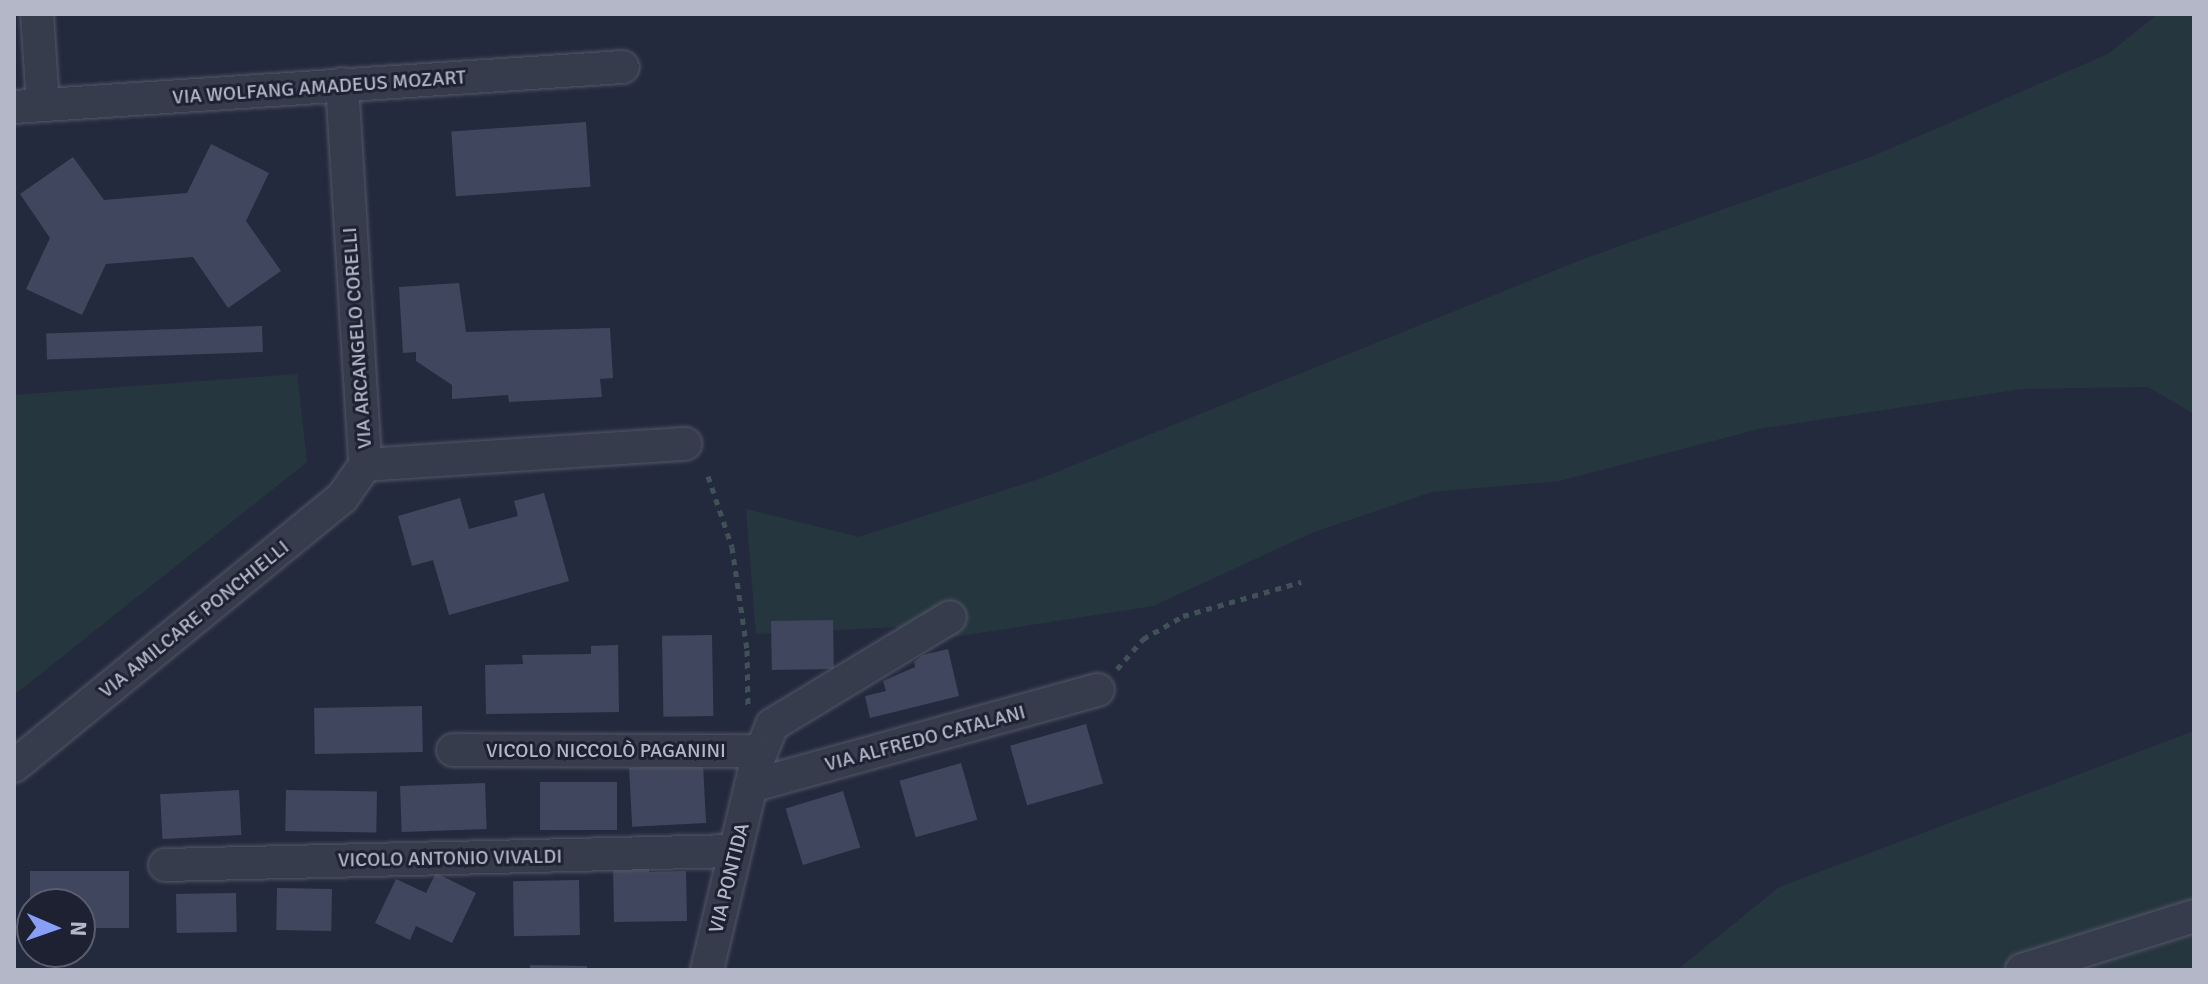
<!DOCTYPE html>
<meta charset="utf-8">
<style>
body{margin:0}
#map{position:relative;width:2208px;height:984px;overflow:hidden;background:#242a3d;font-family:Signika,sans-serif}
div>[style]{position:absolute}
.green>*{inset:0;background:#26363e}
.building>*{inset:0;background:#40465d;transform-origin:0 0}
.path>*{height:5px;margin-top:-2.5px;transform-origin:0;background:repeating-linear-gradient(90deg,#405258 0 6px,transparent 0 12px)}
.roads{filter:drop-shadow(0 0 2px #535768) drop-shadow(0 0 2px #535768)}
.minor>*{height:32px;margin:-16px;padding:0 16px;transform-origin:16px;border-radius:16px;background:#373c4d}
span{translate:-50% -50%;white-space:nowrap;text-align:center;line-height:1.15;-webkit-text-stroke:6px #1d2132;paint-order:stroke}
.street-label{font-size:20px;color:#b3b7c8}
.frame{position:absolute;inset:0;border:16px solid #b3b7c8;pointer-events:none}
.north{position:absolute;left:16px;top:888px;width:80px;height:80px;box-sizing:border-box;background:#1d2132;border:2px solid #595d6e;border-radius:50%;rotate:92deg;font-size:22px;font-weight:700;line-height:32px;text-align:center;color:#b3b7c8}
.north::after{content:'';display:block;margin:auto;width:28px;height:36px;background:#899ff7;clip-path:polygon(50% 0,100% 100%,50% 72%,0 100%)}
</style>
<div id="map">
<div class="green">
<div style="clip-path:polygon(2158px 14px,2194px 14px,2194px 414px,2148px 387px,2022px 389px,1759px 429px,1559px 481px,1432px 492px,1314px 532px,1153px 606px,902px 645px,898px 627px,756px 634px,746px 509px,859px 537px,1042px 478px,1586px 258px,1871px 157px,2108px 54px)"></div>
<div style="clip-path:polygon(297px 374px,307px 462px,14px 695px,14px 395px)"></div>
<div style="clip-path:polygon(2194px 731px,2194px 970px,1677px 970px,1779px 887px)"></div>
</div>
<div class="building">
<div style="left:586px;top:122px;width:65px;height:135px;rotate:86deg"></div>
<div style="clip-path:polygon(211px 144px,269px 173px,246px 221px,281px 271px,228px 308px,193px 257px,106px 264px,82px 315px,26px 289px,50px 238px,20px 194px,73px 157px,104px 200px,187px 193px)"></div>
<div style="clip-path:polygon(459px 283px,466px 332px,610px 328px,613px 378px,600px 379px,602px 397px,509px 402px,508px 395px,452px 399px,452px 385px,416px 361px,416px 352px,403px 353px,399px 287px)"></div>
<div style="left:262px;top:326px;width:26px;height:216px;rotate:88deg"></div>
<div style="clip-path:polygon(544px 493px,569px 581px,449px 615px,433px 560px,412px 566px,398px 516px,460px 498px,469px 529px,518px 516px,514px 501px)"></div>
<div style="left:833px;top:620px;width:49px;height:62px;rotate:89deg"></div>
<div style="left:712px;top:635px;width:81px;height:50px;rotate:89deg"></div>
<div style="clip-path:polygon(618px 645px,619px 712px,486px 714px,485px 665px,523px 664px,522px 655px,591px 654px,591px 646px)"></div>
<div style="clip-path:polygon(948px 649px,959px 696px,870px 718px,865px 696px,886px 691px,883px 681px,915px 667px,914px 662px,923px 655px)"></div>
<div style="left:422px;top:706px;width:46px;height:108px;rotate:89deg"></div>
<div style="left:1086px;top:724px;width:62px;height:79px;rotate:74deg"></div>
<div style="left:961px;top:763px;width:59px;height:64px;rotate:74deg"></div>
<div style="left:703px;top:764px;width:59px;height:74px;rotate:87deg"></div>
<div style="left:617px;top:782px;width:48px;height:77px;rotate:90deg"></div>
<div style="left:485px;top:783px;width:46px;height:85px;rotate:88deg"></div>
<div style="left:239px;top:790px;width:45px;height:79px;rotate:87deg"></div>
<div style="left:286px;top:790px;width:91px;height:41px;rotate:1deg"></div>
<div style="left:843px;top:791px;width:59px;height:60px;rotate:73deg"></div>
<div style="clip-path:polygon(649px 866px,649px 872px,686px 871px,687px 921px,614px 922px,613px 867px)"></div>
<div style="clip-path:polygon(30px 871px,129px 871px,129px 928px,80px 928px,80px 904px,30px 904px)"></div>
<div style="clip-path:polygon(436px 873px,476px 893px,452px 943px,416px 926px,410px 940px,375px 923px,396px 879px,426px 893px)"></div>
<div style="left:579px;top:880px;width:55px;height:66px;rotate:89deg"></div>
<div style="left:277px;top:888px;width:55px;height:42px;rotate:1deg"></div>
<div style="left:236px;top:893px;width:39px;height:60px;rotate:89deg"></div>
<div style="clip-path:polygon(530px 965px,587px 966px,587px 970px,530px 970px)"></div>
</div>
<div class="path">
<div style="left:708px;top:476px;width:75px;rotate:71.3deg"></div>
<div style="left:732px;top:547px;width:104px;rotate:81.7deg"></div>
<div style="left:747px;top:650px;width:56px;rotate:89deg"></div>
<div style="left:1117px;top:669px;width:40px;rotate:-49deg"></div>
<div style="left:1143px;top:639px;width:46px;rotate:-29.9deg"></div>
<div style="left:1183px;top:616px;width:123px;rotate:-16.1deg"></div>
</div>
<div class="roads">
<div class="minor">
<div style="left:37px;top:14px;width:91px;rotate:86.2deg"></div>
<div style="left:342px;top:84px;width:382px;rotate:86.5deg"></div>
<div style="left:14px;top:107px;width:610px;rotate:-3.76deg"></div>
<div style="left:365px;top:465px;width:321px;rotate:-3.8deg"></div>
<div style="left:453px;top:750px;width:307px;rotate:0.2deg"></div>
<div style="left:14px;top:766px;width:424px;rotate:-39.3deg"></div>
<div style="left:342px;top:498px;width:40px;rotate:-55.1deg"></div>
<div style="left:751px;top:786px;width:360px;rotate:-15.5deg"></div>
<div style="left:165px;top:865px;width:570px;rotate:-1.41deg"></div>
<div style="left:707px;top:970px;width:211px;rotate:-76.6deg"></div>
<div style="left:756px;top:765px;width:43px;rotate:-68.2deg"></div>
<div style="left:772px;top:725px;width:208px;rotate:-31.2deg"></div>
<div style="left:2022px;top:970px;width:180px;rotate:-17.4deg"></div>
</div>
</div>
<div class="street-label">
<span style="left:319px;top:87px;rotate:-4deg">VIA WOLFANG AMADEUS MOZART</span>
<span style="left:357px;top:338px;rotate:-94deg">VIA ARCANGELO CORELLI</span>
<span style="left:194px;top:619px;rotate:-39deg">VIA AMILCARE PONCHIELLI</span>
<span style="left:925px;top:738px;rotate:-15deg">VIA ALFREDO CATALANI</span>
<span style="left:606px;top:750px">VICOLO NICCOLÒ PAGANINI</span>
<span style="left:450px;top:858px;rotate:-1deg">VICOLO ANTONIO VIVALDI</span>
<span style="left:729px;top:878px;rotate:-76deg">VIA PONTIDA</span>
</div>
<div class="frame"></div>
<div class="north">N</div>
</div>
